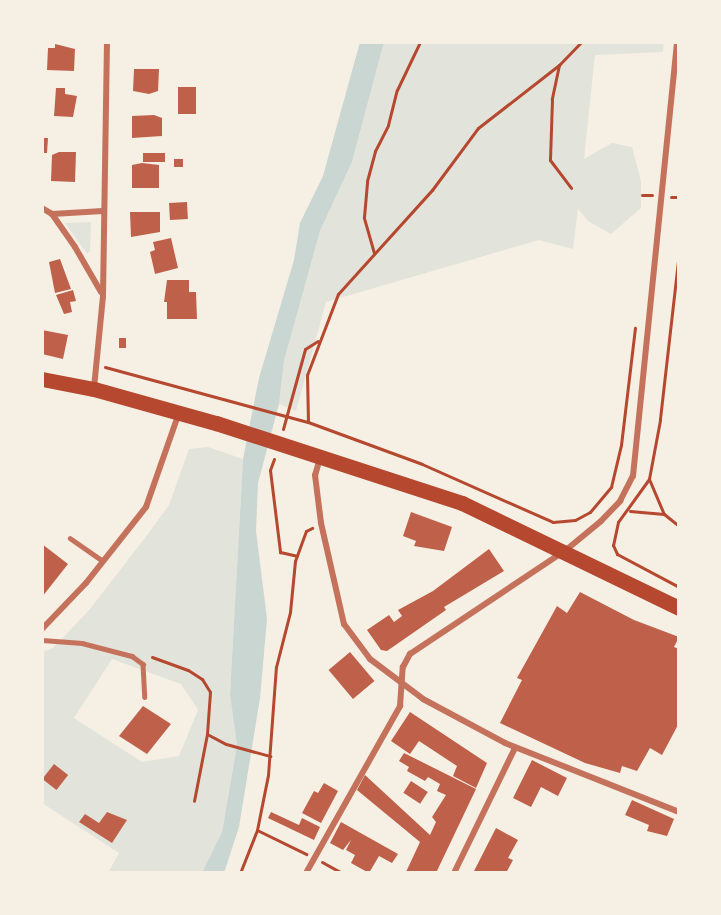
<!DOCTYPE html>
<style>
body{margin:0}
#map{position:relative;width:721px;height:915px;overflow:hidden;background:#f6efe4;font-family:"Exo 2",sans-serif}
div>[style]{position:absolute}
.green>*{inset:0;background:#e2e4dc}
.water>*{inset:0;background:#c9d6d2}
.building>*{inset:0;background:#bf614a;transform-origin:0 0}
.path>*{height:3px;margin:-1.5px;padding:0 1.5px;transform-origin:1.5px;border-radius:1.5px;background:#b5482f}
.service>*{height:4.5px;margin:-2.25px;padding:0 2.25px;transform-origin:2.25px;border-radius:2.25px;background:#c5725c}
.minor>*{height:6px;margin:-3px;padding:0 3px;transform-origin:3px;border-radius:3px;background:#c5725c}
.primary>*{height:15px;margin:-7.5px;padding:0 7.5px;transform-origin:7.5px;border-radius:7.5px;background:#b5482f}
span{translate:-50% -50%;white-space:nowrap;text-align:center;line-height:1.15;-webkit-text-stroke:6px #f6efe4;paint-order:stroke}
.frame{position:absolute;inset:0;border:44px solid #f6efe4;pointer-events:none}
</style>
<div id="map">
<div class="green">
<div style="clip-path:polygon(384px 42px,664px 42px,663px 52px,595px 55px,584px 159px,612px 143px,632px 147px,641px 181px,641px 208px,611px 234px,588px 221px,578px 209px,573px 249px,539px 240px,326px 302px,296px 411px,279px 404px,284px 361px,320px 231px,352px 162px)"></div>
<div style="clip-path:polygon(91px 222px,90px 251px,87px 254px,65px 223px)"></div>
<div style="clip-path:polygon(evenodd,208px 447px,243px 459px,230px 695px,237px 745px,222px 832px,202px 873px,108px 873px,119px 853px,42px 803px,42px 652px,53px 648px,90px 609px,144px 539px,169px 505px,189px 449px,208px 447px,112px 659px,181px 684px,198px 710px,179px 756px,142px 762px,74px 718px,112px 659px)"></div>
</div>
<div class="water">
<div style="clip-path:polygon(360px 42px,384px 42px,352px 162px,320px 231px,284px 361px,279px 404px,258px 483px,256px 531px,267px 619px,260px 698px,239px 827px,224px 873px,202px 873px,222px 832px,237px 745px,230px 695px,243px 459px,259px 378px,294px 260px,300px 223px,323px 176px)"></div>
</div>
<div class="building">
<div style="clip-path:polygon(55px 44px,75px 49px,74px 71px,47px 70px,48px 48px,55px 48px)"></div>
<div style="clip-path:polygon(134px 69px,159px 69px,158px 91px,149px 94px,133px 91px)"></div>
<div style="left:178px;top:87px;width:18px;height:27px"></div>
<div style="clip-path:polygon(56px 88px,65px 88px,65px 94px,77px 96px,73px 117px,54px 116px)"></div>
<div style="clip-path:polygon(154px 115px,162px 118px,162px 136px,132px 138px,132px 116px)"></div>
<div style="clip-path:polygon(42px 138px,48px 138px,47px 153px,42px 153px)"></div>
<div style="clip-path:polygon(59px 152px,76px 152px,75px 182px,51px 181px,52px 155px)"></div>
<div style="left:143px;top:153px;width:22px;height:9px"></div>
<div style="left:174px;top:159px;width:9px;height:8px"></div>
<div style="clip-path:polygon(142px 163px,159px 165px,159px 188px,132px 188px,132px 165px)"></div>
<div style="left:187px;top:202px;width:17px;height:18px;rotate:87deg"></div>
<div style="clip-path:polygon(130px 212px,160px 212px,160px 232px,131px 237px)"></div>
<div style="clip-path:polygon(171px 238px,178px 268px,155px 274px,150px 252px,155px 250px,153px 242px)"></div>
<div style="clip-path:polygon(60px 259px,71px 289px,55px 293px,49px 262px)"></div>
<div style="clip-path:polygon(167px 280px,189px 280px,189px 292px,196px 292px,197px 319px,167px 319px,167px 302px,164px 302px)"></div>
<div style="clip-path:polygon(73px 290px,76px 301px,70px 302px,72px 312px,64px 314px,56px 295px)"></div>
<div style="clip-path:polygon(42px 330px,68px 335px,63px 359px,42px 354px)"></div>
<div style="left:119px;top:338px;width:7px;height:10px"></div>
<div style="clip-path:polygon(411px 512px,452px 527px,444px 551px,414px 546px,416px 541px,403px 536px)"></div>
<div style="clip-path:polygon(42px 544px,68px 564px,42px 597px)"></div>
<div style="clip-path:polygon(489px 549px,504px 571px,444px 607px,446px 610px,387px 651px,381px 650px,367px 630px,389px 615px,394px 622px,402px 616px,398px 610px,433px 591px)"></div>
<div style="clip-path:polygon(580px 592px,634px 620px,679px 637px,674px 647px,679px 649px,679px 723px,662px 755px,650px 748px,637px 771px,622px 766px,620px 773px,585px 763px,500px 723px,522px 680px,517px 678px,557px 606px,567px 613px)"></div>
<div style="left:350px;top:652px;width:38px;height:28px;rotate:50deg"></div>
<div style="clip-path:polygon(143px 706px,171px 724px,147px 754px,119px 736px)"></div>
<div style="clip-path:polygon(410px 712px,487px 763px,476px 788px,453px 776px,457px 766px,419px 741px,410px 754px,391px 741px)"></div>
<div style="clip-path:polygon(404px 753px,476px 789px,436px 873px,406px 872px,420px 842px,357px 790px,365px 775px,430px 835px,436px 822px,432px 817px,446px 795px,437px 791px,440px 784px,428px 777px,425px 781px,407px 771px,409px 767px,399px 761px)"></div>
<div style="clip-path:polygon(532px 760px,567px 778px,558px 796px,541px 787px,531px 807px,513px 798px)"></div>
<div style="left:54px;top:764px;width:18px;height:19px;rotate:38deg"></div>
<div style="left:411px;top:781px;width:20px;height:14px;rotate:33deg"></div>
<div style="clip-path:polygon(324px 783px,338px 791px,321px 823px,302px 813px,314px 791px,318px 793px)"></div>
<div style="clip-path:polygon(632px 800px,674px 819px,667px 836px,647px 831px,649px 825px,625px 815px)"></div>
<div style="clip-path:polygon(107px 812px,127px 820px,112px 843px,79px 822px,85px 814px,99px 823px)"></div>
<div style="clip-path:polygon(271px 812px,299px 825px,302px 818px,320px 827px,314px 840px,268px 818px)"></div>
<div style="clip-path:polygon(341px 822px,398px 854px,392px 863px,379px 856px,369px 873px,351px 863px,355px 855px,346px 850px,351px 840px,343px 850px,330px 843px)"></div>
<div style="clip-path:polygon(496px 828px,518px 840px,508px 858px,513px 860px,506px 873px,473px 873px)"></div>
</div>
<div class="path">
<div style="left:559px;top:65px;width:35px;rotate:102deg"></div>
<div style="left:552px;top:99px;width:61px;rotate:91.9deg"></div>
<div style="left:550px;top:160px;width:35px;rotate:53deg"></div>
<div style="left:642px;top:195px;width:10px"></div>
<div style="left:671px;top:197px;width:8px"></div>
<div style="left:679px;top:252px;width:169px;rotate:96.5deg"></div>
<div style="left:660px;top:420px;width:60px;rotate:100.6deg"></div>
<div style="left:649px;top:479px;width:38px;rotate:67deg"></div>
<div style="left:664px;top:514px;width:19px;rotate:39deg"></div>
<div style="left:374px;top:253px;width:37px;rotate:-106deg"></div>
<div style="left:364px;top:217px;width:36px;rotate:-85deg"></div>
<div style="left:367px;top:181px;width:31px;rotate:-75deg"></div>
<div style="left:375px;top:151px;width:29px;rotate:-63deg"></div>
<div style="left:388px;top:125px;width:36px;rotate:-76deg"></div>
<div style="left:397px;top:90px;width:53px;rotate:-64.4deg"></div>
<div style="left:105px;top:367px;width:210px;rotate:15.2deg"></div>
<div style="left:308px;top:422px;width:121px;rotate:20.2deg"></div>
<div style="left:422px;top:464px;width:143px;rotate:23.9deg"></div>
<div style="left:553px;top:522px;width:22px;rotate:-5deg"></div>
<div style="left:575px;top:520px;width:17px;rotate:-28deg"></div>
<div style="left:590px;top:512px;width:33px;rotate:-50deg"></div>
<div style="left:611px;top:487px;width:43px;rotate:-76.6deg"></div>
<div style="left:621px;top:445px;width:118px;rotate:-83.2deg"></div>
<div style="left:308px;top:422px;width:47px;rotate:-91.2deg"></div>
<div style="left:307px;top:375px;width:87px;rotate:-69.1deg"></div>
<div style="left:338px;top:294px;width:140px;rotate:-47.9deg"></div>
<div style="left:432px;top:190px;width:77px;rotate:-53.4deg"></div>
<div style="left:478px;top:128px;width:103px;rotate:-37.9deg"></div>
<div style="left:559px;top:65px;width:32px;rotate:-46deg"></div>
<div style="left:283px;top:429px;width:83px;rotate:-74.6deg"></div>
<div style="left:305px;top:349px;width:15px;rotate:-32deg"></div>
<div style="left:274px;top:459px;width:12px;rotate:110deg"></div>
<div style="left:270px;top:470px;width:83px;rotate:83deg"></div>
<div style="left:280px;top:552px;width:17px;rotate:13deg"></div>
<div style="left:649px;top:479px;width:53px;rotate:125.8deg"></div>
<div style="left:618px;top:522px;width:24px;rotate:102deg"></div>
<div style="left:613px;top:545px;width:10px;rotate:66deg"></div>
<div style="left:617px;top:554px;width:70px;rotate:28deg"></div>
<div style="left:630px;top:511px;width:34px;rotate:5deg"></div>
<div style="left:152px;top:657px;width:38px;rotate:20deg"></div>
<div style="left:188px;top:670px;width:17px;rotate:33deg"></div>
<div style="left:202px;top:679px;width:15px;rotate:58deg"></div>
<div style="left:210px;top:692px;width:42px;rotate:94.1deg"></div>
<div style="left:207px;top:734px;width:68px;rotate:101deg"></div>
<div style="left:207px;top:734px;width:21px;rotate:28deg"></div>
<div style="left:226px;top:744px;width:46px;rotate:15.3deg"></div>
<div style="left:257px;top:830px;width:55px;rotate:26.1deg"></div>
<div style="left:322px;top:862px;width:23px;rotate:29deg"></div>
<div style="left:240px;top:873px;width:46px;rotate:-68.4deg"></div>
<div style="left:257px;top:830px;width:56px;rotate:-78.7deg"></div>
<div style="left:268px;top:775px;width:108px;rotate:-85.8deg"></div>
<div style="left:276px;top:667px;width:57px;rotate:-75.7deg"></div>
<div style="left:290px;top:612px;width:51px;rotate:-84.4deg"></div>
<div style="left:295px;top:561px;width:32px;rotate:-70deg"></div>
<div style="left:306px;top:531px;width:7px;rotate:-27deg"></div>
</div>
<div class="service">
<div style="left:70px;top:538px;width:40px;rotate:34.9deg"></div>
<div style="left:42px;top:640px;width:40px;rotate:4.3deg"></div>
<div style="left:82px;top:643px;width:52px;rotate:14.6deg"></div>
<div style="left:132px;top:656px;width:14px;rotate:36deg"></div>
<div style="left:143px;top:664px;width:33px;rotate:87deg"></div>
</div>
<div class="minor">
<div style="left:42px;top:208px;width:12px;rotate:31deg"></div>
<div style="left:52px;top:214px;width:40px;rotate:55.1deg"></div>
<div style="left:75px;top:247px;width:52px;rotate:60deg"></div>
<div style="left:52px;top:214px;width:51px;rotate:-3.4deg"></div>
<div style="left:94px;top:388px;width:92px;rotate:-84.4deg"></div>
<div style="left:103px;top:296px;width:254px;rotate:-89.1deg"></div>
<div style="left:320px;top:458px;width:18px;rotate:106deg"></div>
<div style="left:315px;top:475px;width:48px;rotate:82.9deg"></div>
<div style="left:321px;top:523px;width:104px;rotate:77.2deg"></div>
<div style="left:344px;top:624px;width:44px;rotate:53.4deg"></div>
<div style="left:370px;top:659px;width:66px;rotate:37deg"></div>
<div style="left:423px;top:699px;width:93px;rotate:28.2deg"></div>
<div style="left:505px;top:743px;width:187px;rotate:21.6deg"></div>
<div style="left:42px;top:629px;width:64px;rotate:-46.3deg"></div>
<div style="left:86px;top:583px;width:97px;rotate:-51.7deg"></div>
<div style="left:146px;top:507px;width:100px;rotate:-70.7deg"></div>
<div style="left:306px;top:873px;width:192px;rotate:-60.6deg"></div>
<div style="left:400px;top:706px;width:39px;rotate:-86deg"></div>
<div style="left:403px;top:667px;width:15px;rotate:-62deg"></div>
<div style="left:410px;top:654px;width:187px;rotate:-33.7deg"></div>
<div style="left:566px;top:550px;width:45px;rotate:-39.6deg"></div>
<div style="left:601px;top:521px;width:28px;rotate:-46deg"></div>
<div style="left:620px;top:501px;width:28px;rotate:-63deg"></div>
<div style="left:633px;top:476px;width:436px;rotate:-84.2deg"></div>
<div style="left:454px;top:873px;width:139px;rotate:-64deg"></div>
</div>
<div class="primary">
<div style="left:42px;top:379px;width:53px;rotate:10.9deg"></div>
<div style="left:94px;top:389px;width:127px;rotate:15.6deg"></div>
<div style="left:216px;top:423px;width:259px;rotate:18deg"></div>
<div style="left:462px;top:503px;width:241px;rotate:25.8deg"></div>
</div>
<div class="frame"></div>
</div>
